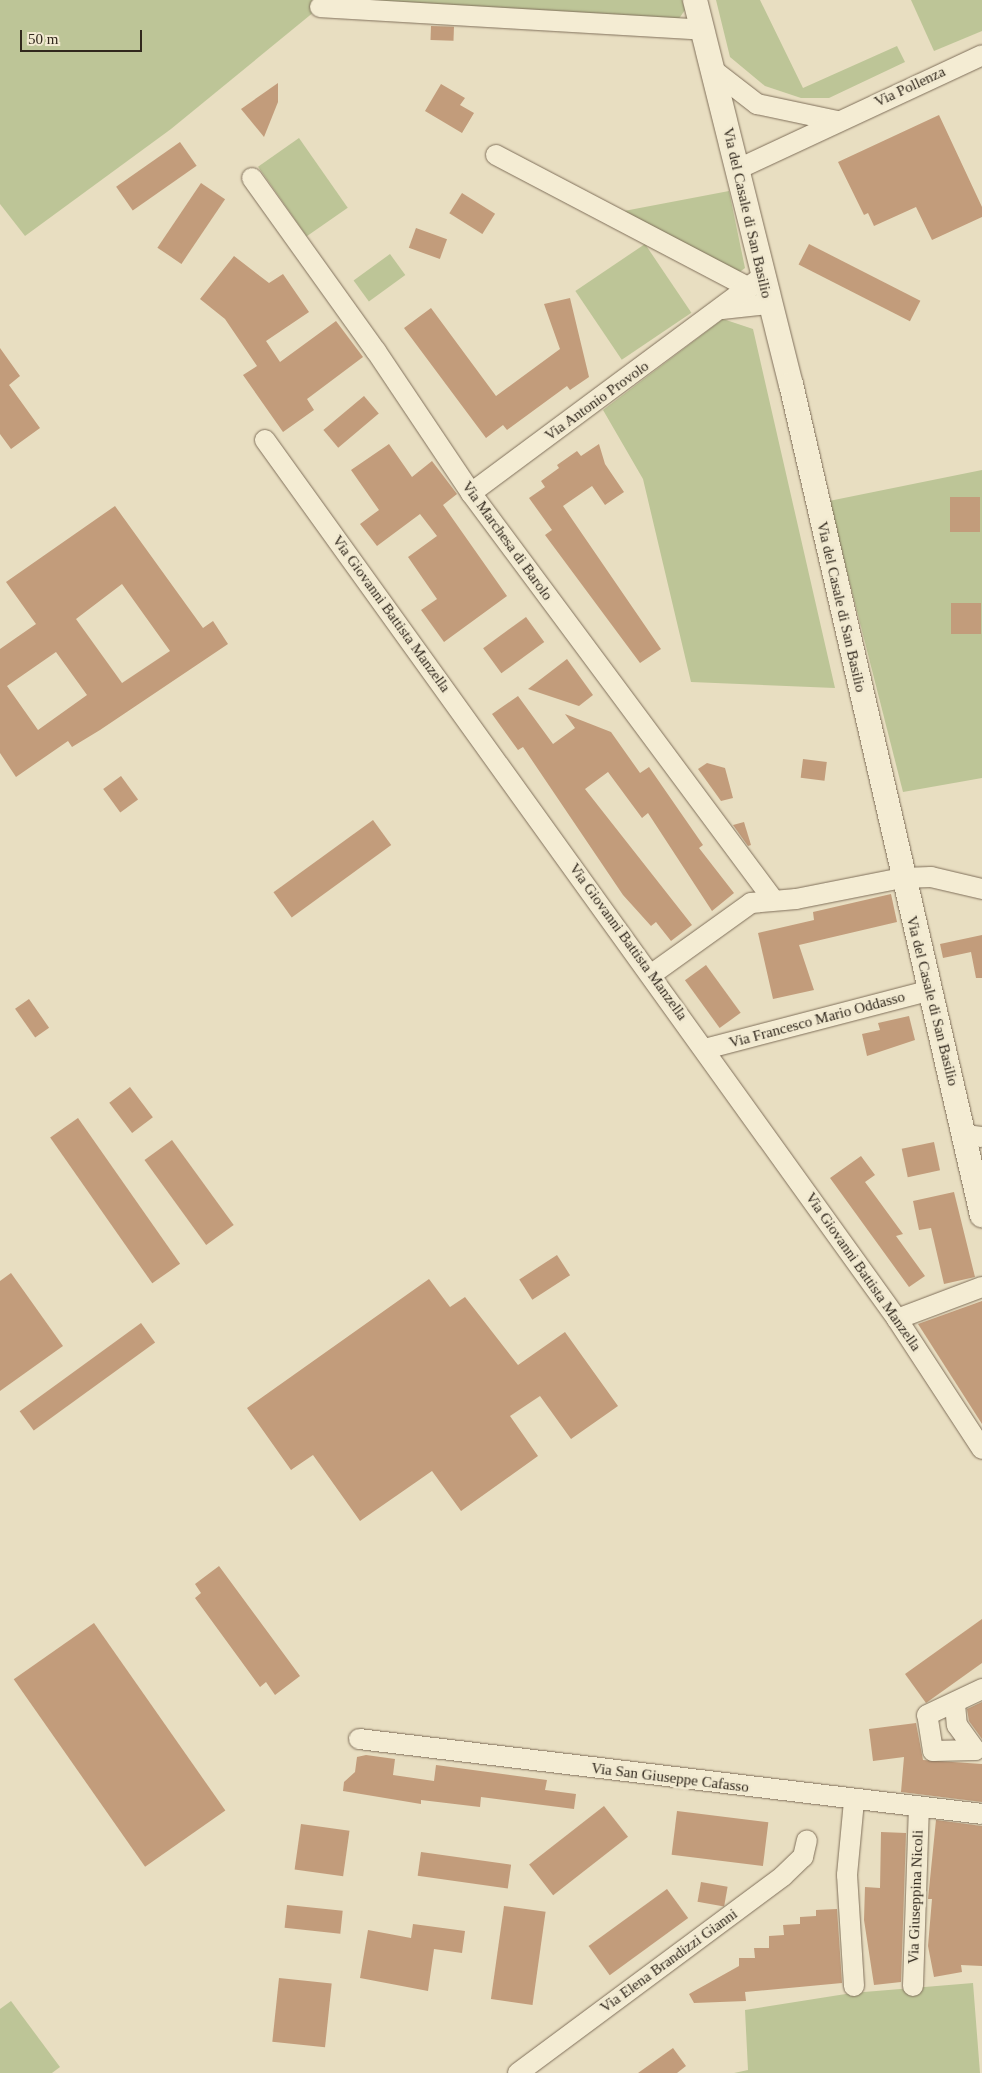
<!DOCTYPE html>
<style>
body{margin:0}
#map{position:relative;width:982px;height:2073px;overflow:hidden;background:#e8dec1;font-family:Georgia,serif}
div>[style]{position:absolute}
.green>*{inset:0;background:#bdc597;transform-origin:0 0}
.building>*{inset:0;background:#c29c7b;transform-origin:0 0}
.roads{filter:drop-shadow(0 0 1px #80705b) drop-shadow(0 0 1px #80705b)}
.minor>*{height:20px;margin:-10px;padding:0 10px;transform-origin:10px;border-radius:10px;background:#f4ecd3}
.tertiary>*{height:24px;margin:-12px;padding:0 12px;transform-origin:12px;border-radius:12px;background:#f4ecd3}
span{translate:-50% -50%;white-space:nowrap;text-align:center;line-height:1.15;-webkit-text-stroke:5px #f1e9d0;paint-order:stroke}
.street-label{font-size:15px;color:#31281d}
.scale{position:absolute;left:20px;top:30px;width:122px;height:22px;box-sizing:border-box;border:2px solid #31281d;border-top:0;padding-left:6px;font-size:15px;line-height:18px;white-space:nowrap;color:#31281d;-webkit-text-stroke:4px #f1e9d0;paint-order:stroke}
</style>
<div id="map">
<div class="green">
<div style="clip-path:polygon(0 0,323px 0,320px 7px,171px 129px,25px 236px,0 204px)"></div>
<div style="clip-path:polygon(369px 0,682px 0,685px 10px,678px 20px)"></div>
<div style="clip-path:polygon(716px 0,760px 0,803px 88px,897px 46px,905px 62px,829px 98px,801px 98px,765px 86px,730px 57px)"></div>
<div style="clip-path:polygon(911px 0,982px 0,982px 31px,934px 51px)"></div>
<div style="left:299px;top:138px;width:85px;height:50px;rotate:55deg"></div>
<div style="clip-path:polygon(729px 191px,745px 268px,737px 274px,624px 211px)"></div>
<div style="left:645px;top:244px;width:83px;height:84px;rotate:56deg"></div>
<div style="left:390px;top:254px;width:26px;height:45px;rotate:54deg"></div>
<div style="clip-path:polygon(723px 319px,753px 329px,835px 688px,691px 682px,643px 479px,603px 410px)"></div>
<div style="clip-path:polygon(982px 470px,982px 778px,903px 792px,829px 501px)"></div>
<div style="clip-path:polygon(973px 1983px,980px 2073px,734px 2073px,748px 2070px,745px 2010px,852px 1993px)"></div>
<div style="clip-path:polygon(11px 2001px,60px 2067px,52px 2073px,0 2073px,0 2009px)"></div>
</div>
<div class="building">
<div style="left:431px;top:26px;width:23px;height:14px;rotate:2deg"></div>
<div style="clip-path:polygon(278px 83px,278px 102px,264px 137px,241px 109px)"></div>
<div style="clip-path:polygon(441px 84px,465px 98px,460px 105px,474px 113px,462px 133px,425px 111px)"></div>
<div style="clip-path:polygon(939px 115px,982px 207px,982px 217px,932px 240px,916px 207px,874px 226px,868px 213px,864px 215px,838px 162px)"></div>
<div style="left:180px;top:142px;width:29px;height:78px;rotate:55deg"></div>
<div style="left:201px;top:183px;width:29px;height:78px;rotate:34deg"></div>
<div style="left:462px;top:193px;width:39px;height:24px;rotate:32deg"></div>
<div style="left:416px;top:228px;width:33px;height:21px;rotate:20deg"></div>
<div style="left:809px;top:244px;width:125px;height:23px;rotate:27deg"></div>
<div style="clip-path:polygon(234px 256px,269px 283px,283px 274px,309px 312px,266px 341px,280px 362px,336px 321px,363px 357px,307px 399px,314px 410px,283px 432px,243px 375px,257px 366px,225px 319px,200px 299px)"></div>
<div style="clip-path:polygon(570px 298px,589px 377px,570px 390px,567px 386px,507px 430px,503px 425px,486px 438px,404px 328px,431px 308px,496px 396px,560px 349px,544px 304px)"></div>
<div style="clip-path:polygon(0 348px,20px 376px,9px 385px,40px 428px,11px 449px,0 434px)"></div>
<div style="left:364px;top:396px;width:23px;height:53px;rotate:50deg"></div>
<div style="clip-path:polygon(389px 444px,412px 477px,432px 461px,457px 494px,443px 505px,507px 596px,444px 642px,421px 610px,437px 599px,408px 557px,437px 536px,420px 514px,377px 546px,360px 524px,379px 510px,351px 470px)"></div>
<div style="clip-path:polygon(599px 444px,605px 464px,624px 492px,605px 505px,592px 486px,563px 506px,661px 649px,640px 663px,545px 535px,552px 530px,529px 498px,545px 487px,541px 481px,559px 468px,557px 465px,577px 451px,581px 456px)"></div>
<div style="left:950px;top:497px;width:30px;height:35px"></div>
<div style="clip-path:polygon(evenodd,115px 506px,203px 628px,213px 621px,228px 644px,100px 730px,72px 747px,68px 741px,16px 777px,0 753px,0 649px,36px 624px,6px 582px,115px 506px,122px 584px,170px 651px,122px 683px,76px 619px,122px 584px,115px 506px,56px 652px,87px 695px,38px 730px,7px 686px,56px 652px)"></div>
<div style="left:951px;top:603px;width:30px;height:31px"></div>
<div style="left:526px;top:617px;width:31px;height:53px;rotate:54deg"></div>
<div style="clip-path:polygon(567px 659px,593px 695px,579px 706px,528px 689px)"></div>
<div style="clip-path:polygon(518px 696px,553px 744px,575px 728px,565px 714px,611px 732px,640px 773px,649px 767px,703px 845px,699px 848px,734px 893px,712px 911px,648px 813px,642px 818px,608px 772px,585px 789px,692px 925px,671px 941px,656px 922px,651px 926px,623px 895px,523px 747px,518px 750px,492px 714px)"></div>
<div style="left:803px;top:759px;width:24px;height:19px;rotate:7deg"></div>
<div style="clip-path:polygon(707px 763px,725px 768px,733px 798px,721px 801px,698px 769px)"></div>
<div style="left:121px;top:776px;width:29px;height:22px;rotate:54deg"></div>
<div style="left:373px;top:820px;width:31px;height:123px;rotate:54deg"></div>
<div style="clip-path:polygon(744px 822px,751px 845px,748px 846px,733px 825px)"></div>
<div style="clip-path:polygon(891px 894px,897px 922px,799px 945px,814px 990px,773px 999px,758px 933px,814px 920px,813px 912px)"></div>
<div style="clip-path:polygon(982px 935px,982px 978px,976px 978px,971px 952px,943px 958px,940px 944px)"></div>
<div style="left:706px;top:965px;width:59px;height:26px;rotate:54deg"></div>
<div style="left:29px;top:999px;width:35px;height:17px;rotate:55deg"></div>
<div style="clip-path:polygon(909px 1016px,915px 1040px,867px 1056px,862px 1034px,880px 1030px,878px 1023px)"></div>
<div style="left:130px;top:1087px;width:38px;height:26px;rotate:53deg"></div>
<div style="left:78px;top:1118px;width:178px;height:34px;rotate:55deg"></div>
<div style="left:172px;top:1140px;width:105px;height:34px;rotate:54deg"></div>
<div style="left:934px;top:1142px;width:29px;height:33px;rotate:78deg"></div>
<div style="clip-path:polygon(861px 1156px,875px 1175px,865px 1182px,903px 1234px,896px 1236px,925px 1276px,909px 1287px,830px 1178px)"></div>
<div style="clip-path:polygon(954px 1192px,975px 1277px,944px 1284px,931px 1228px,919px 1230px,913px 1201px)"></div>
<div style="left:557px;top:1255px;width:24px;height:45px;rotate:57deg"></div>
<div style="clip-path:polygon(11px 1273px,63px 1346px,0 1391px,0 1281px)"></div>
<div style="clip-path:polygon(429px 1279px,450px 1307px,465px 1297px,518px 1365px,565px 1332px,618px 1406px,571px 1439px,540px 1396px,510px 1416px,538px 1456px,461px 1511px,432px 1471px,360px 1521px,313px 1455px,291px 1470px,247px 1408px)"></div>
<div style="clip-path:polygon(982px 1301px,982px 1424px,918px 1324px)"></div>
<div style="left:141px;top:1323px;width:24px;height:150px;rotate:54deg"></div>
<div style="clip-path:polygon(219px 1566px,300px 1676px,275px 1695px,266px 1682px,260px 1687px,195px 1598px,201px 1593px,195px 1584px)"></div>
<div style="clip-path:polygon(982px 1619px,982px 1663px,926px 1703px,905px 1674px)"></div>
<div style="left:94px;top:1623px;width:229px;height:98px;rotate:55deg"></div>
<div style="clip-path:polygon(982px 1702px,982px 1739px,969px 1721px,967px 1709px)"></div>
<div style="clip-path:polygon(916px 1723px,923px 1760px,982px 1764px,982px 1802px,901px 1792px,904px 1757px,873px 1761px,869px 1729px)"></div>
<div style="clip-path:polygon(366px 1755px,395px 1759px,393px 1775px,434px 1781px,436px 1765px,547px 1780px,545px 1790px,576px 1794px,574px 1809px,481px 1797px,480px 1807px,421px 1800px,421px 1804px,343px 1791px,344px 1782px,355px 1772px,357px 1757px)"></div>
<div style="left:604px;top:1806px;width:39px;height:95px;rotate:52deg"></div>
<div style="left:677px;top:1811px;width:92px;height:44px;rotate:7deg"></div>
<div style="clip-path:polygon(936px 1820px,982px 1826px,982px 1966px,961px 1965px,962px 1972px,934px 1977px,928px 1946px,932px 1899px,928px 1899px)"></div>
<div style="left:301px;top:1824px;width:49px;height:46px;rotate:8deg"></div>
<div style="clip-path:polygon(881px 1832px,906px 1833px,901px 1982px,874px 1985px,864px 1920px,865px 1887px,880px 1888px)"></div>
<div style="left:421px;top:1852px;width:91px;height:24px;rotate:8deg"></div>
<div style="left:701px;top:1882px;width:27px;height:20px;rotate:10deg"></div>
<div style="left:667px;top:1889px;width:36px;height:97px;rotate:54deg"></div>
<div style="left:287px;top:1905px;width:56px;height:23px;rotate:6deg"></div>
<div style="left:504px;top:1906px;width:42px;height:94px;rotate:8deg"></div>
<div style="clip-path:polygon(837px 1909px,842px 1983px,745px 1992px,746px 2001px,694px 2003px,689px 1994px,739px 1966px,739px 1958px,755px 1958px,754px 1948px,769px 1948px,769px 1936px,784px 1935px,783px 1925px,800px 1924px,800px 1917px,816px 1916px,816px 1910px)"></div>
<div style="clip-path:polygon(413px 1924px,465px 1931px,462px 1953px,434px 1949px,428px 1991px,360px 1978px,368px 1930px,411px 1938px)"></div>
<div style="left:279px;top:1978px;width:53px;height:64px;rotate:6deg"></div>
<div style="clip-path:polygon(673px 2048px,686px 2066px,677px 2073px,638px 2073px)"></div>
</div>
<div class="roads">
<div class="minor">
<div style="left:320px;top:7px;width:383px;rotate:3.4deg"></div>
<div style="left:713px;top:70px;width:56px;rotate:37.7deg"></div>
<div style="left:757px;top:104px;width:82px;rotate:12deg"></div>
<div style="left:496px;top:155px;width:286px;rotate:27.7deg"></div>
<div style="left:738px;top:169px;width:269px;rotate:-25deg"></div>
<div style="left:252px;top:178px;width:213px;rotate:54.4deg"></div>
<div style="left:376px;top:351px;width:171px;rotate:56.2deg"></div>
<div style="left:471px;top:493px;width:505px;rotate:53.38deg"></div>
<div style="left:722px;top:309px;width:46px;rotate:-6.2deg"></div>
<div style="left:265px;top:440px;width:1083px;rotate:54.28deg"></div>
<div style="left:897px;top:1319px;width:155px;rotate:56.8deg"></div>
<div style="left:471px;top:493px;width:362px;rotate:-36.6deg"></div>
<div style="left:652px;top:974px;width:122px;rotate:-35.6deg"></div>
<div style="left:751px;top:903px;width:45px;rotate:-5.1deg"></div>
<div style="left:796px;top:899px;width:108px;rotate:-11.2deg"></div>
<div style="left:902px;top:878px;width:29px;rotate:-2deg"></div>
<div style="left:931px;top:877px;width:52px;rotate:13.2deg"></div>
<div style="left:705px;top:1049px;width:230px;rotate:-14.6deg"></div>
<div style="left:965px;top:1135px;width:17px;rotate:7deg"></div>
<div style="left:897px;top:1319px;width:91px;rotate:-20.6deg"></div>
<div style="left:955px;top:1704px;width:21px;rotate:85deg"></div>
<div style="left:957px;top:1725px;width:31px;rotate:54deg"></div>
<div style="left:975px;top:1750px;width:42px;rotate:178.6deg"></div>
<div style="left:933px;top:1751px;width:36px;rotate:-99deg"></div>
<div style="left:927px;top:1715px;width:61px;rotate:-25.3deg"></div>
<div style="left:359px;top:1739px;width:627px;rotate:6.86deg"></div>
<div style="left:854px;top:1986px;width:111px;rotate:-93.6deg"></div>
<div style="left:847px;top:1875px;width:74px;rotate:-84.6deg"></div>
<div style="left:913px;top:1986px;width:179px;rotate:-88.1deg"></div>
<div style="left:518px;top:2073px;width:330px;rotate:-36.6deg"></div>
<div style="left:783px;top:1876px;width:28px;rotate:-44deg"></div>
<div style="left:803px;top:1857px;width:17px;rotate:-77deg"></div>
</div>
<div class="tertiary">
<div style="left:695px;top:0;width:396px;rotate:76deg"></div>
<div style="left:791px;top:384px;width:853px;rotate:77.06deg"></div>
</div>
</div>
<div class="street-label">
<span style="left:910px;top:87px;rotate:-25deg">Via Pollenza</span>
<span style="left:747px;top:213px;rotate:77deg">Via del Casale di San Basilio</span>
<span style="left:597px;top:401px;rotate:-36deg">Via Antonio Provolo</span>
<span style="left:507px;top:541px;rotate:54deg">Via Marchesa di Barolo</span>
<span style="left:841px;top:607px;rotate:77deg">Via del Casale di San Basilio</span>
<span style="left:391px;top:614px;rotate:54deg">Via Giovanni Battista Manzella</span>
<span style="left:628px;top:942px;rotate:54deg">Via Giovanni Battista Manzella</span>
<span style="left:932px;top:1001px;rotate:76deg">Via del Casale di San Basilio</span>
<span style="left:817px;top:1020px;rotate:-15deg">Via Francesco Mario Oddasso</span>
<span style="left:863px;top:1272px;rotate:55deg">Via Giovanni Battista Manzella</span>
<span style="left:670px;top:1778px;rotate:7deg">Via San Giuseppe Cafasso</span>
<span style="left:916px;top:1897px;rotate:-88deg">Via Giuseppina Nicoli</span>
<span style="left:669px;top:1961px;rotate:-36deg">Via Elena Brandizzi Gianni</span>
</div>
<div class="scale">50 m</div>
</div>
